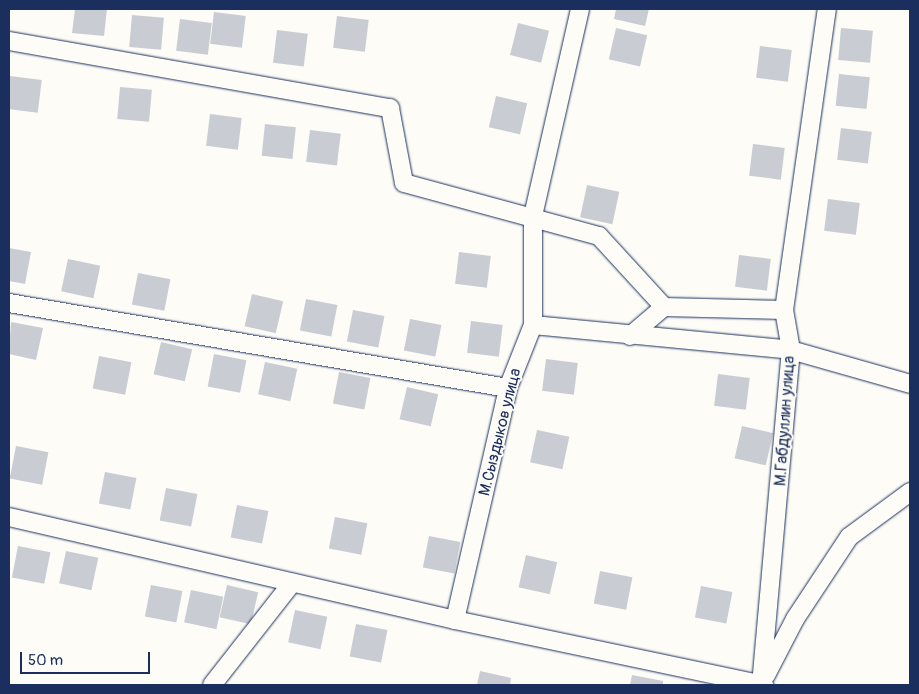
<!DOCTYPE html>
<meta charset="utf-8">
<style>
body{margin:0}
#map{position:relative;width:919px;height:694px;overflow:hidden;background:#fdfcf7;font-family:Pangolin,sans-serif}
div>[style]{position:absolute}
.building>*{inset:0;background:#c9ccd3;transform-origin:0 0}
.roads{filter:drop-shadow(0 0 1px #1b2f5e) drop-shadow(0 0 1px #1b2f5e)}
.minor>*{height:18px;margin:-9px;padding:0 9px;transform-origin:9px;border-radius:9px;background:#fdfcf7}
span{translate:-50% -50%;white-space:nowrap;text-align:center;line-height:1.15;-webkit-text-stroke:4px #fdfcf7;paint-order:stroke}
.street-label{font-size:16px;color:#1b2f5e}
.frame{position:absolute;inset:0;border:10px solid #1b2f5e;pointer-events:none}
.scale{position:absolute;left:20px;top:652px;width:130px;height:22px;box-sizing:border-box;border:2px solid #1b2f5e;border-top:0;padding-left:6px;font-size:15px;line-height:18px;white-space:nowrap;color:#1b2f5e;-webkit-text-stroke:4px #fdfcf7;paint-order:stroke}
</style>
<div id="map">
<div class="building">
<div style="clip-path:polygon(75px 9px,107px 9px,104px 36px,72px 33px)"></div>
<div style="clip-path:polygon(616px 9px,649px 9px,645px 26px,614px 19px)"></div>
<div style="left:214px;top:12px;width:32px;height:32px;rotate:7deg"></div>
<div style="left:132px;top:15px;width:32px;height:32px;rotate:5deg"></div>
<div style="left:337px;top:16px;width:32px;height:32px;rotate:7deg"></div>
<div style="left:180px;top:19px;width:32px;height:32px;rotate:7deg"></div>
<div style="left:518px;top:23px;width:32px;height:33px;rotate:14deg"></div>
<div style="left:616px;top:28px;width:32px;height:32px;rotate:13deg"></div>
<div style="left:841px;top:28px;width:32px;height:32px;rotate:5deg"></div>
<div style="left:277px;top:30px;width:31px;height:33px;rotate:7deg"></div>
<div style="left:760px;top:46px;width:32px;height:32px;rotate:7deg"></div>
<div style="left:839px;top:74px;width:31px;height:32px;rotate:6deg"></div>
<div style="left:10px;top:76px;width:32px;height:33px;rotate:7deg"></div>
<div style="left:120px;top:87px;width:32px;height:32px;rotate:5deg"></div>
<div style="left:496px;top:96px;width:32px;height:32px;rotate:13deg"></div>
<div style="left:210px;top:114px;width:32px;height:32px;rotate:7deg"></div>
<div style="left:265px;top:124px;width:31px;height:32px;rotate:6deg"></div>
<div style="left:841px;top:128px;width:31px;height:32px;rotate:7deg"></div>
<div style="left:310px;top:130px;width:31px;height:32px;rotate:7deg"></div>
<div style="left:753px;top:144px;width:32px;height:32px;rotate:7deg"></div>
<div style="left:587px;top:185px;width:33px;height:33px;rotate:12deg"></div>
<div style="left:828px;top:199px;width:32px;height:32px;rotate:7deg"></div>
<div style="clip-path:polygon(9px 248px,31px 252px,25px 284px,9px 281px)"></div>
<div style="left:459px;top:252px;width:32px;height:32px;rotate:7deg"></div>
<div style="left:739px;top:255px;width:32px;height:32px;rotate:7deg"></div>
<div style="left:68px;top:259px;width:33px;height:33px;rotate:12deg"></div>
<div style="left:138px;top:273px;width:33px;height:32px;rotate:11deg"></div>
<div style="left:252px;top:294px;width:32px;height:33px;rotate:13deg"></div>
<div style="left:306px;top:299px;width:32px;height:32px;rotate:11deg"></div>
<div style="left:353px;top:310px;width:32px;height:32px;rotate:11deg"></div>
<div style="left:410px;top:319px;width:32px;height:32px;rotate:11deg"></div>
<div style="left:471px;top:321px;width:32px;height:32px;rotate:7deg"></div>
<div style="clip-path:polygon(11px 322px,43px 328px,36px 360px,9px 354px)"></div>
<div style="left:161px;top:342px;width:32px;height:33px;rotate:13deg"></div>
<div style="left:214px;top:354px;width:33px;height:33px;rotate:11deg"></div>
<div style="left:99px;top:356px;width:33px;height:33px;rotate:11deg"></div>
<div style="left:546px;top:359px;width:32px;height:32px;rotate:7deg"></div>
<div style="left:265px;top:362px;width:33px;height:33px;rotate:12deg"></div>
<div style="left:339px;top:372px;width:32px;height:32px;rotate:11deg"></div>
<div style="left:718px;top:374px;width:32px;height:32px;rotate:7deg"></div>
<div style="left:407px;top:387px;width:32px;height:33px;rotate:13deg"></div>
<div style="left:742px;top:426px;width:32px;height:33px;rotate:13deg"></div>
<div style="left:537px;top:430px;width:33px;height:33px;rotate:12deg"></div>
<div style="left:16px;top:446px;width:33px;height:33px;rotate:11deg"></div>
<div style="left:105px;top:472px;width:32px;height:32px;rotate:11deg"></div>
<div style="left:166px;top:488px;width:32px;height:33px;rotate:11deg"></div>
<div style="left:237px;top:505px;width:32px;height:33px;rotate:11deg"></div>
<div style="left:335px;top:517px;width:33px;height:32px;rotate:11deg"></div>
<div style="left:429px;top:536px;width:32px;height:32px;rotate:11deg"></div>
<div style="left:18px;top:546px;width:33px;height:32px;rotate:11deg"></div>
<div style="left:66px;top:551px;width:33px;height:33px;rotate:12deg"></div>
<div style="left:526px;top:555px;width:32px;height:33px;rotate:13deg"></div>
<div style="left:600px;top:571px;width:33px;height:33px;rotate:11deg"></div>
<div style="left:151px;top:585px;width:32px;height:32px;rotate:11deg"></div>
<div style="left:227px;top:585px;width:32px;height:33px;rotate:13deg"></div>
<div style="left:701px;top:586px;width:32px;height:32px;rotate:11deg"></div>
<div style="left:191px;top:590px;width:33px;height:33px;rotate:12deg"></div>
<div style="left:295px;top:610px;width:33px;height:33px;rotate:12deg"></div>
<div style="left:356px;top:624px;width:32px;height:33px;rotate:11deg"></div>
<div style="clip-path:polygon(480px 671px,511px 678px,510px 685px,477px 685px)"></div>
<div style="clip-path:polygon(632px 675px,663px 681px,663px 685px,630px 685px)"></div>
</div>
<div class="roads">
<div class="minor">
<div style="left:9px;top:41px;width:387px;rotate:10deg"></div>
<div style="left:390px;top:108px;width:76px;rotate:79.4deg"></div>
<div style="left:404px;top:183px;width:202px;rotate:15.2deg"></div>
<div style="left:599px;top:236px;width:96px;rotate:47.5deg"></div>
<div style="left:664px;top:307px;width:120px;rotate:1.4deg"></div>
<div style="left:9px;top:303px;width:506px;rotate:9.67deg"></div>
<div style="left:533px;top:325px;width:259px;rotate:5.5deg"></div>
<div style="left:791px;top:350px;width:124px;rotate:15.9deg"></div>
<div style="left:630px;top:336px;width:45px;rotate:-40.5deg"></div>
<div style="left:9px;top:517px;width:458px;rotate:13deg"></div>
<div style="left:455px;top:620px;width:316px;rotate:11.9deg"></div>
<div style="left:455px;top:620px;width:238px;rotate:-77.1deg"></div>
<div style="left:508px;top:388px;width:68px;rotate:-68.4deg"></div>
<div style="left:533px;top:325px;width:109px;rotate:-90deg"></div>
<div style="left:533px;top:216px;width:212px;rotate:-77.2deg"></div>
<div style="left:766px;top:675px;width:63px;rotate:-62.6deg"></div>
<div style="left:795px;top:619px;width:98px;rotate:-56.6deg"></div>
<div style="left:849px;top:537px;width:76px;rotate:-36.4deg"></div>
<div style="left:212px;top:685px;width:130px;rotate:-51.9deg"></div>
<div style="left:761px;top:685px;width:336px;rotate:-84.9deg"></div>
<div style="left:791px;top:350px;width:41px;rotate:-99.9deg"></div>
<div style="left:784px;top:310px;width:304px;rotate:-81.9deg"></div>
</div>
</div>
<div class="street-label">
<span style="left:785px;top:421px;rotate:-86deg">М.Габдуллин улица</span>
<span style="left:500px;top:432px;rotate:-76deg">М.Сыздыков улица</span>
</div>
<div class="frame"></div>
<div class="scale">50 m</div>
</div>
